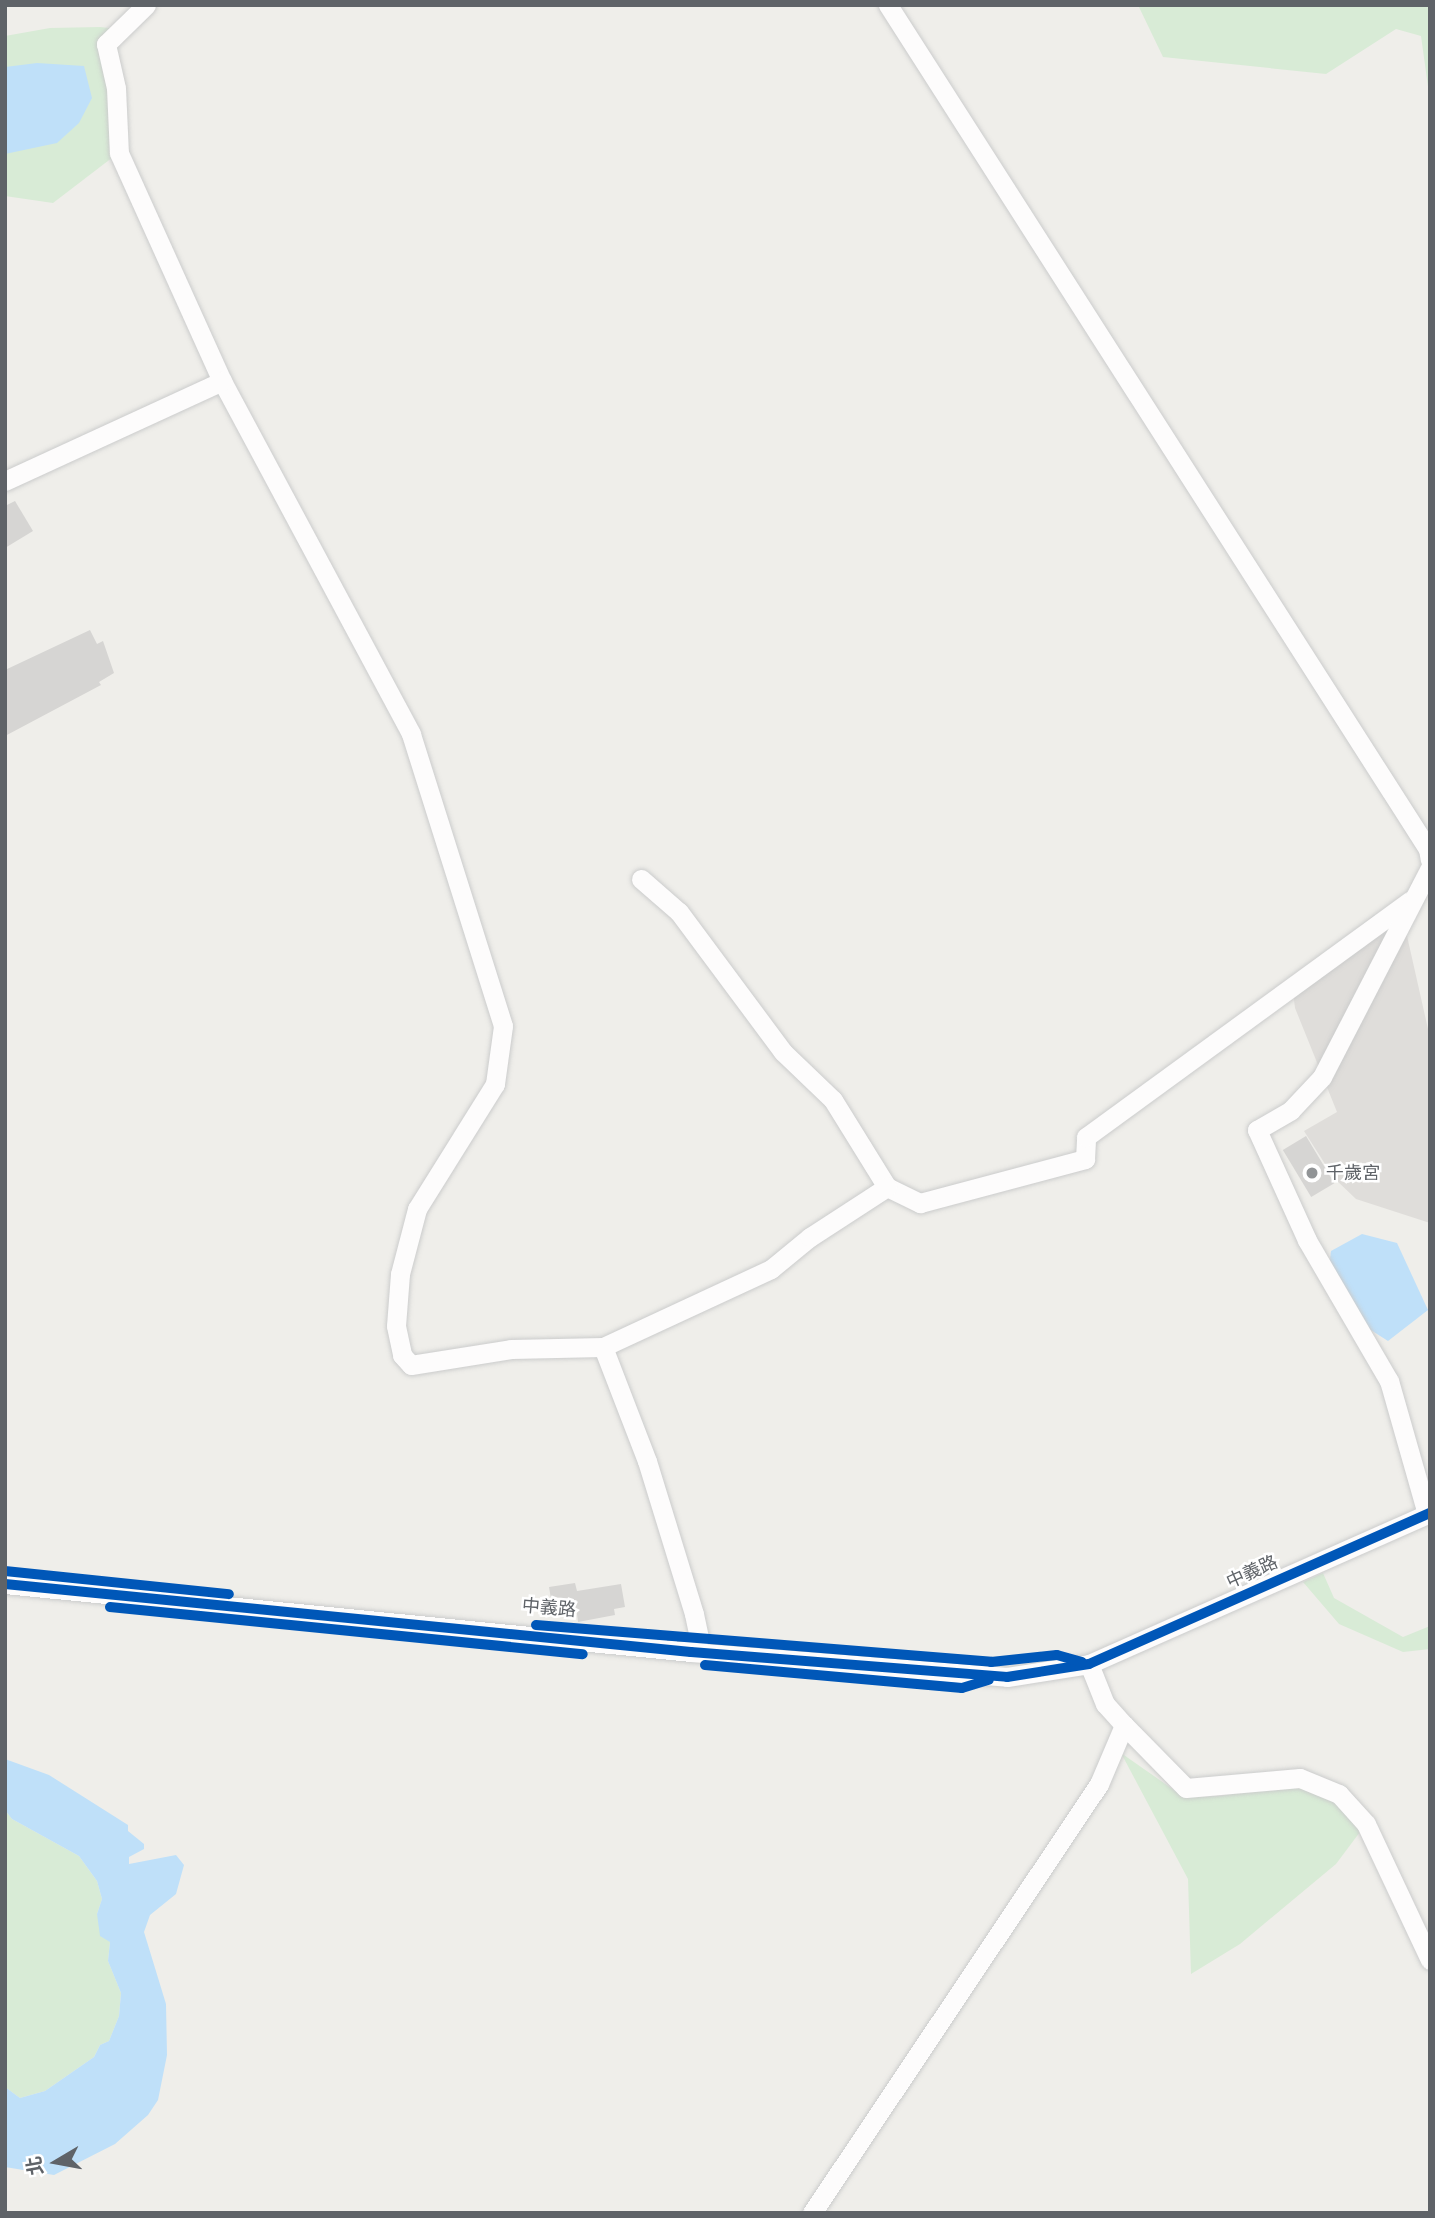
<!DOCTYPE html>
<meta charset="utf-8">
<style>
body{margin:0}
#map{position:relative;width:1435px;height:2218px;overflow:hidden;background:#efeeea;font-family:Arial,"Noto Sans TC",sans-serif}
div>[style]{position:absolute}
.industrial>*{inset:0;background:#dfddda}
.green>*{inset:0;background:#d8ebd6}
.water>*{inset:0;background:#bfe0f9}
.building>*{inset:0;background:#d6d5d3;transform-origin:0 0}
.roads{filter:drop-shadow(0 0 2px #cbcccc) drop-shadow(0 0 2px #cbcccc)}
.minor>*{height:19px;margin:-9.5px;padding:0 9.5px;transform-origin:9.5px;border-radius:9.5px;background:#fdfcfc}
.cycleway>*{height:10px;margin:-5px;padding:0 5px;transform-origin:5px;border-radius:5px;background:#0057b8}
.dots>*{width:19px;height:19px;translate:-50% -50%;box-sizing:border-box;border:4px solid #fff;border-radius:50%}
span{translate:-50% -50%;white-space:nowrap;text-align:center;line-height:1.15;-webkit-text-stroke:5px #fff;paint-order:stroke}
.poi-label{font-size:18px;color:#5f6368}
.left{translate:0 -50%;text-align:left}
.street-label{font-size:18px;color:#5f6368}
.frame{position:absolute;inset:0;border:7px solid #5f6368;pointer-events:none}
.north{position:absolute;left:21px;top:2127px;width:70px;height:70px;-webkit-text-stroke:5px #fff;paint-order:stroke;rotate:260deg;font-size:19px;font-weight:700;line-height:28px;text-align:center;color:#5f6368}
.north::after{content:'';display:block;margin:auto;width:24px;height:32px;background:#5f6368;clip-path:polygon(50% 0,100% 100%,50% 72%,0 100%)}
</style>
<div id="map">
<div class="industrial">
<div style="clip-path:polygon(1374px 915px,1403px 918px,1430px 1038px,1430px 1223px,1356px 1199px,1334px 1178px,1304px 1131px,1337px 1112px,1295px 1008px,1292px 982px)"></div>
</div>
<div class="green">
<div style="clip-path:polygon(1138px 5px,1430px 5px,1430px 101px,1421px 36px,1396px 29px,1326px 74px,1163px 57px)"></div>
<div style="clip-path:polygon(100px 27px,118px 29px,117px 154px,53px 203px,5px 196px,5px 36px,50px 28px)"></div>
<div style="clip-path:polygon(1323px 1573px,1334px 1598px,1403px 1637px,1430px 1626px,1430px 1649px,1403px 1652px,1339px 1624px,1303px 1582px)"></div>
<div style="clip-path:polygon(1121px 1753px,1184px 1797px,1221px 1796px,1317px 1778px,1366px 1824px,1336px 1864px,1240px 1944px,1191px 1974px,1188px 1879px)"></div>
<div style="clip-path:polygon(5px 1810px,12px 1819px,79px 1856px,97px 1881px,102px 1899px,97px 1914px,110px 1942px,108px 1961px,121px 1993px,119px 2016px,109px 2041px,100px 2045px,94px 2057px,45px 2091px,20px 2098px,5px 2087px)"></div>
</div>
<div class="water">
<div style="clip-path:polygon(37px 63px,84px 66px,92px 98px,79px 123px,57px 143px,5px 154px,5px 67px)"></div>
<div style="clip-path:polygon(1362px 1234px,1397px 1243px,1428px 1310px,1388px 1341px,1355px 1320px,1328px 1277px,1331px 1251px)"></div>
<div style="clip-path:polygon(5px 1759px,49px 1775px,128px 1825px,128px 1831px,144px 1844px,144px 1849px,129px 1857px,129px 1864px,176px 1855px,184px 1865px,176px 1894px,150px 1915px,144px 1932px,166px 2004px,167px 2055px,158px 2100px,148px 2115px,115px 2144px,54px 2175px,5px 2167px,5px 2087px,20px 2098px,45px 2091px,94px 2057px,100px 2045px,109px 2041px,119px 2016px,121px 1993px,108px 1961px,110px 1942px,100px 1936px,97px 1914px,102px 1899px,97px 1881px,79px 1856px,12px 1819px,5px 1810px)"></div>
</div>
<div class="building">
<div style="clip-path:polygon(15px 501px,33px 531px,5px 548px,5px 506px)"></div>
<div style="clip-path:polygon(90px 630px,97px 644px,103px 641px,114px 673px,99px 682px,101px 685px,5px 736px,5px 670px)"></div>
<div style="left:1306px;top:1136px;width:55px;height:27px;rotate:59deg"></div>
<div style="clip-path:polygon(575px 1583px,577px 1591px,621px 1584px,625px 1607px,614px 1609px,615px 1615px,578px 1622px,576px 1607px,553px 1611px,549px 1587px)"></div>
</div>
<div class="roads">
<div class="minor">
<div style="left:146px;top:5px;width:56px;rotate:135.7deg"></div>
<div style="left:106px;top:44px;width:45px;rotate:77.2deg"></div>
<div style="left:116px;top:88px;width:65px;rotate:87.4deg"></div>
<div style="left:119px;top:153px;width:250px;rotate:65.7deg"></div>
<div style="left:222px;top:381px;width:400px;rotate:61.8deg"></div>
<div style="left:411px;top:734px;width:306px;rotate:72.5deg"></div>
<div style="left:503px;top:1026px;width:59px;rotate:97.9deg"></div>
<div style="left:495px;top:1084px;width:147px;rotate:122deg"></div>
<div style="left:417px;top:1209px;width:67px;rotate:104.7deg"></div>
<div style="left:400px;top:1274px;width:52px;rotate:94.4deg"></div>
<div style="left:396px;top:1326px;width:30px;rotate:78deg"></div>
<div style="left:402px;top:1355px;width:13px;rotate:48deg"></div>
<div style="left:411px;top:1365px;width:101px;rotate:-9.1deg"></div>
<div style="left:511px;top:1349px;width:92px;rotate:-1.2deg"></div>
<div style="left:603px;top:1347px;width:122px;rotate:68.9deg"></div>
<div style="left:647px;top:1461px;width:160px;rotate:72.9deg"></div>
<div style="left:694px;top:1614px;width:25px;rotate:78deg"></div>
<div style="left:699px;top:1638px;width:16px;rotate:120deg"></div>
<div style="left:888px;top:5px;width:1002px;rotate:57.39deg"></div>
<div style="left:1428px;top:849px;width:11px;rotate:80deg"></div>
<div style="left:5px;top:481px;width:239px;rotate:-24.7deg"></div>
<div style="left:641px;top:879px;width:50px;rotate:41deg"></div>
<div style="left:679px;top:912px;width:174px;rotate:53.4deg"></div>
<div style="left:783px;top:1052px;width:69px;rotate:43.8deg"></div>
<div style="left:833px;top:1100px;width:102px;rotate:58.2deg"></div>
<div style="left:887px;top:1187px;width:37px;rotate:26deg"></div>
<div style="left:920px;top:1203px;width:171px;rotate:-14.9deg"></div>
<div style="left:1085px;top:1159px;width:22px;rotate:-87deg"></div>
<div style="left:1086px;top:1137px;width:401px;rotate:-36.1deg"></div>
<div style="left:603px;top:1347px;width:185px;rotate:-24.9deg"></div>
<div style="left:771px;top:1269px;width:50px;rotate:-39.4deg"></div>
<div style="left:810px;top:1237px;width:92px;rotate:-33deg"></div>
<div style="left:1427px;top:1514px;width:138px;rotate:-105.9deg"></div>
<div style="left:1389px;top:1381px;width:163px;rotate:-120.2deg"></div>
<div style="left:1307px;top:1240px;width:121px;rotate:-114.4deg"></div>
<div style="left:1257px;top:1130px;width:39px;rotate:-30deg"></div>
<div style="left:1291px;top:1110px;width:45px;rotate:-46.8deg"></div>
<div style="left:1322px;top:1077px;width:235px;rotate:-62.7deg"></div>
<div style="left:5px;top:1584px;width:689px;rotate:5.66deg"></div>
<div style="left:691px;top:1652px;width:317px;rotate:4.5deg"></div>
<div style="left:1007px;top:1677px;width:83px;rotate:-9deg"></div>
<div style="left:1089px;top:1664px;width:373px;rotate:-23.9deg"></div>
<div style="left:1124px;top:1725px;width:88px;rotate:45.5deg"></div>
<div style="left:1186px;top:1788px;width:114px;rotate:-5deg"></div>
<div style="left:1300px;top:1778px;width:42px;rotate:22.3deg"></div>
<div style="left:1339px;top:1794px;width:40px;rotate:48deg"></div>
<div style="left:1366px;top:1824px;width:150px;rotate:64.8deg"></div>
<div style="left:812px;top:2213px;width:516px;rotate:-56.22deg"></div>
<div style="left:1099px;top:1784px;width:64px;rotate:-67deg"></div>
<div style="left:1124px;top:1725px;width:28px;rotate:-132deg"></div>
<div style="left:1105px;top:1704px;width:43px;rotate:-111.8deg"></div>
</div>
</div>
<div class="cycleway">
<div style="left:5px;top:1571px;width:225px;rotate:5.9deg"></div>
<div style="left:5px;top:1584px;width:689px;rotate:5.66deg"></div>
<div style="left:691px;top:1652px;width:317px;rotate:4.5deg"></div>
<div style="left:1007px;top:1677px;width:83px;rotate:-9deg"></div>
<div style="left:1089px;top:1664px;width:373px;rotate:-23.9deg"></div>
<div style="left:110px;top:1607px;width:475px;rotate:5.7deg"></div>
<div style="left:536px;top:1625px;width:457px;rotate:4.6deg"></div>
<div style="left:991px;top:1662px;width:66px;rotate:-6.1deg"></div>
<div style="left:1057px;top:1655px;width:26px;rotate:16deg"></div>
<div style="left:705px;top:1665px;width:258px;rotate:5.1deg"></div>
<div style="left:962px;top:1688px;width:28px;rotate:-17deg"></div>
</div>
<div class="dots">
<div style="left:1312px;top:1173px;background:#919496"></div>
</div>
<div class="poi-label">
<span class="left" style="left:1326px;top:1173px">千歲宮</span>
</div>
<div class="street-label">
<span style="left:1252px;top:1572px;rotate:-24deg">中義路</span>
<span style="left:549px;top:1608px;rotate:5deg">中義路</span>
</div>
<div class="frame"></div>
<div class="north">北</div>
</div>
